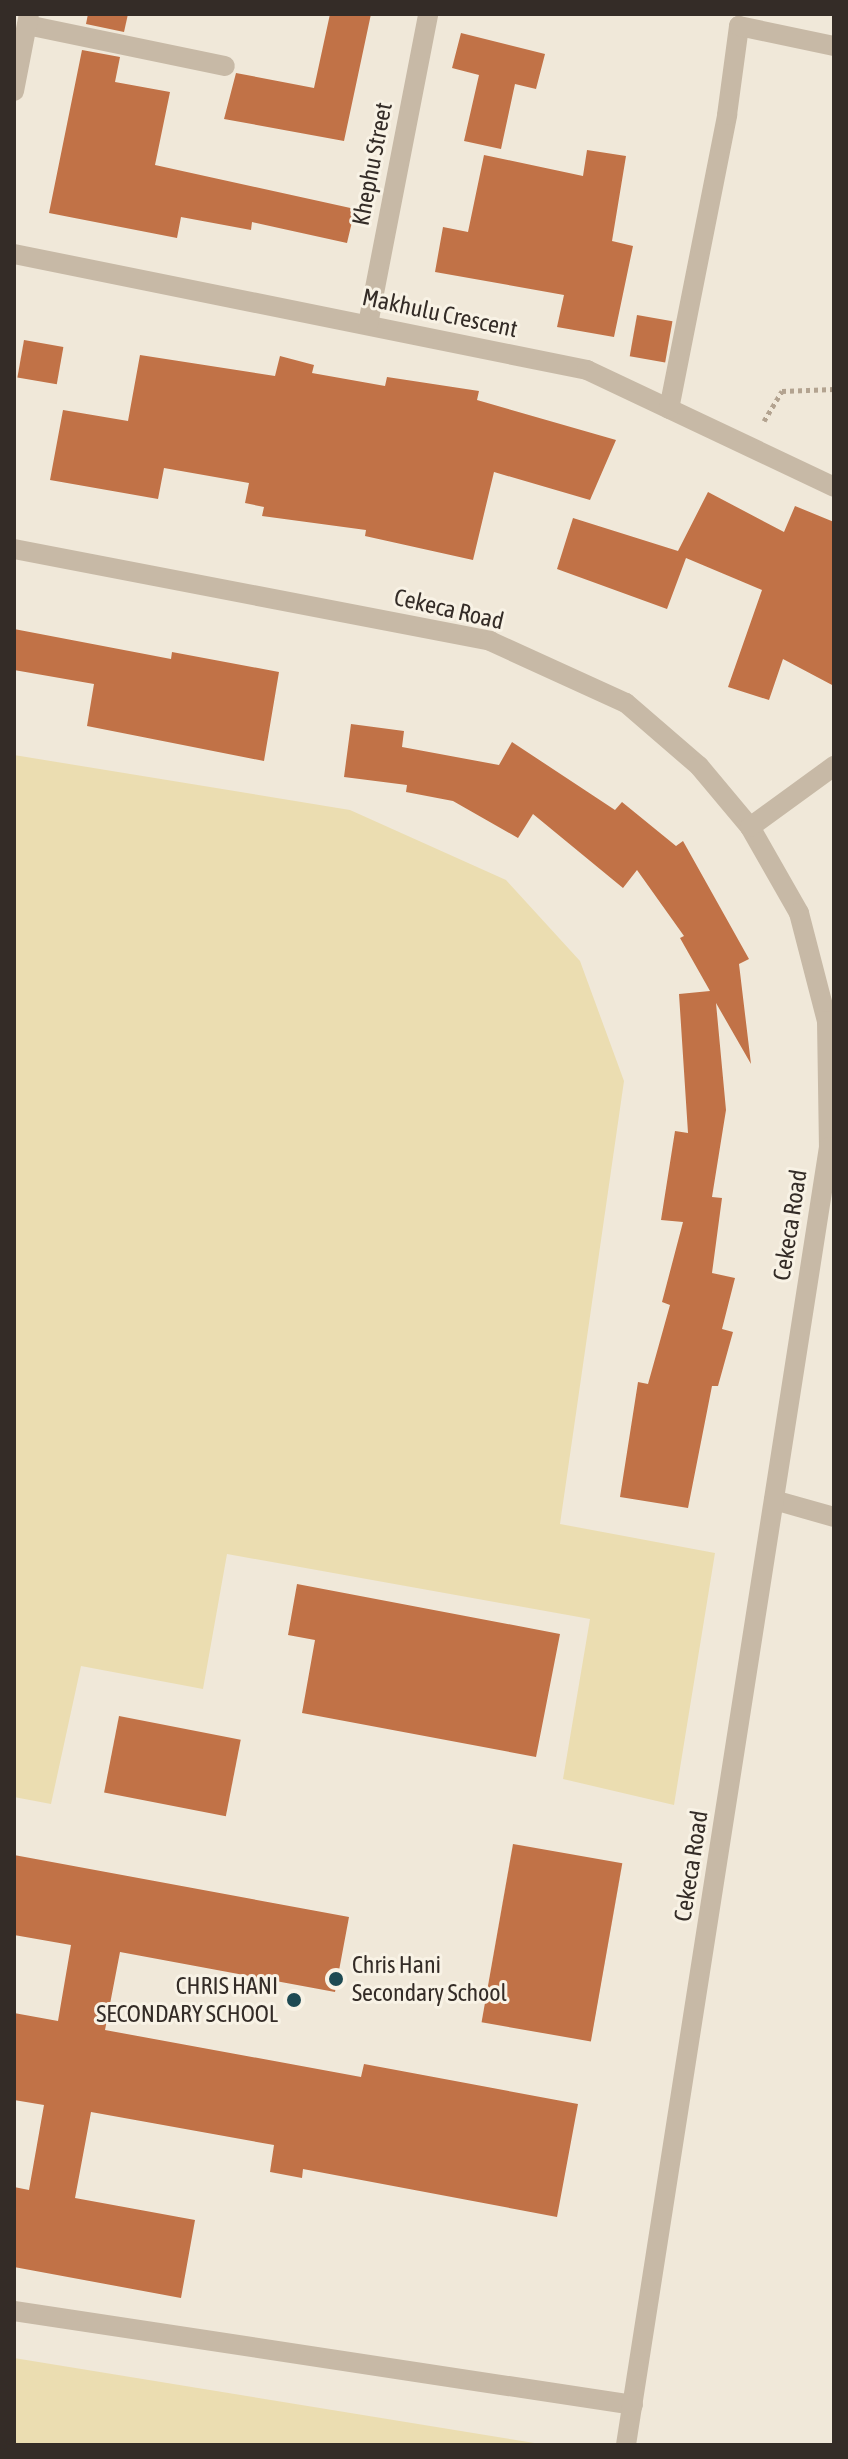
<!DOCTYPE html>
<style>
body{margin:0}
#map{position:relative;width:848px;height:2459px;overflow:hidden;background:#f0e8d9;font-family:"Asap Condensed",sans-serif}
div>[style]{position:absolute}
.sand>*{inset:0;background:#ebddb1}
.building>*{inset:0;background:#c17247;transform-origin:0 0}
.path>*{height:5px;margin-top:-2.5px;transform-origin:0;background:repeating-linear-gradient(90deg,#b3a390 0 4px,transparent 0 8px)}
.lane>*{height:20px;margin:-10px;padding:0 10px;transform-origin:10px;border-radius:10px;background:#c7b9a6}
.street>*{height:20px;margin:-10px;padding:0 10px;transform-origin:10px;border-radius:10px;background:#c7b9a6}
.dots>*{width:22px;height:22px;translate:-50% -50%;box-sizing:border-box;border:4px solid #f8f2e5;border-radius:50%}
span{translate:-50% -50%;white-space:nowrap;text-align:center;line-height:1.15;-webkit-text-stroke:6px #f8f2e5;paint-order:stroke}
.street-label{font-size:24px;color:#342c27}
.poi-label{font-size:24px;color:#342c27}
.left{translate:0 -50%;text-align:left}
.right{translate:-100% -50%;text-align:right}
.frame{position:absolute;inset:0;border:16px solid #342c27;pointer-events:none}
</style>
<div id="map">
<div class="sand">
<div style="clip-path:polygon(14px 755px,350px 810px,506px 880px,580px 961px,624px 1081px,560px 1524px,715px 1553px,674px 1805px,563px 1779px,590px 1619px,227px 1554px,203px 1689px,81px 1666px,51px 1804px,14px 1797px)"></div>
<div style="clip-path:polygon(14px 2358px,547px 2445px,14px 2445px)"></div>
</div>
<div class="building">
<div style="clip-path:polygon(88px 14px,128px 14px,124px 32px,86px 24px)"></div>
<div style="clip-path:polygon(330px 14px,371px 14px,344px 141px,224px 119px,236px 73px,314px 88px)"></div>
<div style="clip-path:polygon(461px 33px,545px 54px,536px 89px,515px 84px,501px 149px,464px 141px,479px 75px,452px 68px)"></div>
<div style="clip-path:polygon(82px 50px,120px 57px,115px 82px,170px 92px,155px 165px,355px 209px,347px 243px,252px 222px,251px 230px,181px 217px,177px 238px,49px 213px)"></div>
<div style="clip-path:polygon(587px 150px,626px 156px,612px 241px,633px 246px,614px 337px,557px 327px,564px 295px,435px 272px,443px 227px,468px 232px,484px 155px,583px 176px)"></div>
<div style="left:637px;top:315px;width:36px;height:42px;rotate:10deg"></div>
<div style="left:24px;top:340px;width:40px;height:38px;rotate:10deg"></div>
<div style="clip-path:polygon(140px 355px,275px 376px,280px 356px,314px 365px,312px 373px,385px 386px,387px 377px,479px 391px,477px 400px,616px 440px,590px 500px,494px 472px,473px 560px,365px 536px,366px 530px,262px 516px,264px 507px,245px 503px,249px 483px,164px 468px,158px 499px,50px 480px,63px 410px,128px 421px)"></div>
<div style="clip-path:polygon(708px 492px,784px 532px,795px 506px,834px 522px,834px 686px,783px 659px,769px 700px,728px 687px,762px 590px,686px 558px,667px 609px,557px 569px,573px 518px,678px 551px)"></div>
<div style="clip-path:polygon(14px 629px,171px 659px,172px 652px,279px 672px,264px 761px,87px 726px,94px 684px,14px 670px)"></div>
<div style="clip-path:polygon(351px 724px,404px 731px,402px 747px,499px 765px,512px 742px,615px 810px,622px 802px,676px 846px,683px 841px,749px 959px,739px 964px,751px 1064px,716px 1003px,726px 1110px,712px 1197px,722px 1198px,712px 1273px,735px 1278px,722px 1329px,733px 1332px,718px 1386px,712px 1386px,688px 1508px,620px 1497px,638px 1382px,648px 1384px,670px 1305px,662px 1302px,683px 1222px,661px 1220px,675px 1131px,688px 1133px,679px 994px,710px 991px,680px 938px,684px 936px,637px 870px,623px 888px,533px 814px,518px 838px,453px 801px,406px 792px,407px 785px,344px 777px)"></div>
<div style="clip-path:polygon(297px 1584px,560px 1634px,536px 1757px,302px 1713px,315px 1640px,288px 1635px)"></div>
<div style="left:119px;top:1716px;width:124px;height:78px;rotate:11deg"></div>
<div style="left:513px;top:1844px;width:111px;height:181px;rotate:10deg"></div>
<div style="clip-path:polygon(14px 1855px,349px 1917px,335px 1992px,120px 1952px,105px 2030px,361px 2077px,364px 2064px,578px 2104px,557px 2217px,303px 2169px,302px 2178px,270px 2172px,274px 2145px,91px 2112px,75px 2198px,195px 2220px,181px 2298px,14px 2267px,14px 2187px,29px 2190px,44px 2105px,14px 2100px,14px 2013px,58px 2021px,71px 1945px,14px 1935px)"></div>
</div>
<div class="path">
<div style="left:764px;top:421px;width:35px;rotate:-59deg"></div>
<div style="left:782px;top:391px;width:52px;rotate:-2.2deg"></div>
</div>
<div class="lane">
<div style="left:774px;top:1500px;width:62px;rotate:15.8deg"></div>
<div style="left:14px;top:2311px;width:626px;rotate:8.63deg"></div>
</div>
<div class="street">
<div style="left:27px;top:25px;width:202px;rotate:11.7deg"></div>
<div style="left:14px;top:91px;width:78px;rotate:-79deg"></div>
<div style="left:14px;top:254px;width:585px;rotate:11.44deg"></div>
<div style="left:587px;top:370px;width:273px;rotate:25.3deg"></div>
<div style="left:368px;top:324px;width:316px;rotate:-79deg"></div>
<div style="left:669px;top:409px;width:300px;rotate:-78.8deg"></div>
<div style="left:727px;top:115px;width:90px;rotate:-82.3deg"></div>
<div style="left:739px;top:26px;width:97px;rotate:11.9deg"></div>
<div style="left:14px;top:549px;width:485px;rotate:10.9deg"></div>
<div style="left:490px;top:641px;width:149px;rotate:24.5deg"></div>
<div style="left:626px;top:703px;width:96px;rotate:40.8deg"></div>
<div style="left:699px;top:766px;width:80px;rotate:50.1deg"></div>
<div style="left:750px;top:827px;width:99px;rotate:60.3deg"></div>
<div style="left:799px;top:913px;width:112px;rotate:75.5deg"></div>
<div style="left:827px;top:1021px;width:126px;rotate:89.1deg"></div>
<div style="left:829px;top:1147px;width:1314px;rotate:98.89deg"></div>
<div style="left:750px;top:827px;width:104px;rotate:-36deg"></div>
</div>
<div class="dots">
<div style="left:336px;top:1979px;background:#1e4a53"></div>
<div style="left:294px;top:2000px;background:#1e4a53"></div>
</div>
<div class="street-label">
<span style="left:372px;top:164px;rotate:-79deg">Khephu Street</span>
<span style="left:440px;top:313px;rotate:12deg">Makhulu Crescent</span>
<span style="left:449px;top:609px;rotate:13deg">Cekeca Road</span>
<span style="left:790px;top:1225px;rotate:-81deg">Cekeca Road</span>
<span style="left:691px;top:1866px;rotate:-81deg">Cekeca Road</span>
</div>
<div class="poi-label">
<span class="left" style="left:352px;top:1979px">Chris Hani<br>Secondary School</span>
<span class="right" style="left:278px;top:2000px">CHRIS HANI<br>SECONDARY SCHOOL</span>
</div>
<div class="frame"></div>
</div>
